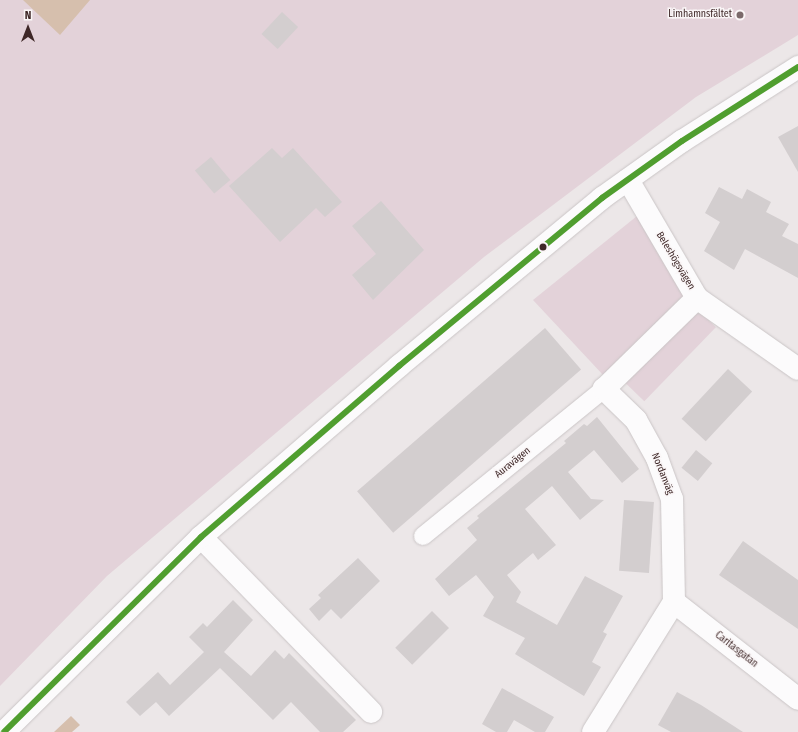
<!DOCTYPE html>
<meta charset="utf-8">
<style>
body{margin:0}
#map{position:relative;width:798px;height:732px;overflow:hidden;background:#ece7e8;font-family:"Fira Sans Condensed",sans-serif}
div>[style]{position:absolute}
.green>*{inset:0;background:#e3d2d9;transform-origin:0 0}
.water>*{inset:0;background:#d6bfad}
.building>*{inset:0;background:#d3cecf;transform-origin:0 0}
.roads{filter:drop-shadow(0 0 1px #cac5c6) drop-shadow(0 0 1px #cac5c6)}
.pedestrian>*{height:18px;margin:-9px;padding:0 9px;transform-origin:9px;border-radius:9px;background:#fcfbfc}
.minor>*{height:22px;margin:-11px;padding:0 11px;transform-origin:11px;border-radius:11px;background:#fcfbfc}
.secondary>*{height:22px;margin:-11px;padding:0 11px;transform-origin:11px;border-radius:11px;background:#fcfbfc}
.bus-1>*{height:6px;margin:-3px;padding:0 3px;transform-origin:3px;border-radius:3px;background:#509e2f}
.dots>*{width:11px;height:11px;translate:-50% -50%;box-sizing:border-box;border:2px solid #faf6f7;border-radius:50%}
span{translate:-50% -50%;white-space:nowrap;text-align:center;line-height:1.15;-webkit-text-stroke:3px #faf6f7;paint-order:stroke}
.poi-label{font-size:10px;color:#3e2727}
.right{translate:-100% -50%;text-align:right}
.street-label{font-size:10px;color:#3e2727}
.north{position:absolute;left:8px;top:8px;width:40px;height:40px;-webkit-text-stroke:3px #faf6f7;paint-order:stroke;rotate:0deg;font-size:11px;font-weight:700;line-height:16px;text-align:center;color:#3e2727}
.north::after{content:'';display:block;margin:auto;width:14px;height:18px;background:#3e2727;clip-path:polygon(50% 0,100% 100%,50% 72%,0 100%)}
</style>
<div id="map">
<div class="green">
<div style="clip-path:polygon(0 0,798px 0,798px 35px,696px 97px,484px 257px,107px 576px,0 686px)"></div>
<div style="clip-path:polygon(637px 216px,685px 297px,604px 376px,533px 300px)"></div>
<div style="left:695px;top:307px;width:29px;height:103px;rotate:44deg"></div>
</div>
<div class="water">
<div style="clip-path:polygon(23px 0,90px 0,60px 35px)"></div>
<div style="clip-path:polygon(71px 716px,80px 725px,72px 732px,54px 732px)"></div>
</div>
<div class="building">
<div style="left:282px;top:12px;width:22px;height:30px;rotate:43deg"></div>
<div style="clip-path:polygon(798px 126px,798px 172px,778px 137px)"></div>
<div style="clip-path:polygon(272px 148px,282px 158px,293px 148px,342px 202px,325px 217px,316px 208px,280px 242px,229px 186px)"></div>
<div style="left:211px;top:157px;width:30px;height:21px;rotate:50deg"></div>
<div style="clip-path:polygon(719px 187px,742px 199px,747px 189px,771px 202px,766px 212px,789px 224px,782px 236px,798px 244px,798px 278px,745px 249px,734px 270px,704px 251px,720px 222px,705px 213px)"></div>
<div style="clip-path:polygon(381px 201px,424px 250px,373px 300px,352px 275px,376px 254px,352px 226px)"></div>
<div style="left:545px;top:328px;width:55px;height:249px;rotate:49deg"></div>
<div style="left:728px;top:369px;width:33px;height:68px;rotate:43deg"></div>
<div style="clip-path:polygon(597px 417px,639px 469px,622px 483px,594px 450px,568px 472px,591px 499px,604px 500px,580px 520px,552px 486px,525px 509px,556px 545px,538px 560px,533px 553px,507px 575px,521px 592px,516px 602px,557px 625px,585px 576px,623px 596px,603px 632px,607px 634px,592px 662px,601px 667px,584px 696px,515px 654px,525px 638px,483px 616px,494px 597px,476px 575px,449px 596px,435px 579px,477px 540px,467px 528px,479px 518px,477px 516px,566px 443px,564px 441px,584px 424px,587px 426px)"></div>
<div style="left:696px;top:450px;width:21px;height:23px;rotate:39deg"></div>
<div style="left:624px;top:500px;width:30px;height:71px;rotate:4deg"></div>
<div style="clip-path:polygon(743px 541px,798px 580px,798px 629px,719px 575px)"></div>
<div style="clip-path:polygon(358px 558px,380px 581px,341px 619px,331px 609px,319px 621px,309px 609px,321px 598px,318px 595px)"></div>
<div style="clip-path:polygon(233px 600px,253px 620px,224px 652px,251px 676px,275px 650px,284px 659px,289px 653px,356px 720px,343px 732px,320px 732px,291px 702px,273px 720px,220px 668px,169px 716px,156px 702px,140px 716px,126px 702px,158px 672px,170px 685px,204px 652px,189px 637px,203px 623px,207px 627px)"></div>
<div style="left:432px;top:611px;width:24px;height:52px;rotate:45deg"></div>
<div style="clip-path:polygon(502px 688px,554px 717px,545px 732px,535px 732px,514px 720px,507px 732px,496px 732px,482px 724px)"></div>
<div style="clip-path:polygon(677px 692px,701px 705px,743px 732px,671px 732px,658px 725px)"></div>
</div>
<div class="roads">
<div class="pedestrian">
<div style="left:423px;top:536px;width:233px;rotate:-39.1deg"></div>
</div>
<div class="minor">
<div style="left:628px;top:180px;width:137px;rotate:59.7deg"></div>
<div style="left:697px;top:298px;width:123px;rotate:35.1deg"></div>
<div style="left:201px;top:537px;width:244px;rotate:45.8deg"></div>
<div style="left:674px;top:602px;width:157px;rotate:38deg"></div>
<div style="left:593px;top:732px;width:153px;rotate:-58.1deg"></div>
<div style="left:674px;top:602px;width:103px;rotate:-91.1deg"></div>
<div style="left:672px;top:499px;width:44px;rotate:-110.1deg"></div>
<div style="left:657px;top:458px;width:43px;rotate:-118.9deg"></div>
<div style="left:636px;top:420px;width:45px;rotate:-135.9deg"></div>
<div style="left:604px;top:389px;width:130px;rotate:-44.4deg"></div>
</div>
<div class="secondary">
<div style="left:4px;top:732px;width:277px;rotate:-44.7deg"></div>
<div style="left:201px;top:537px;width:262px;rotate:-40.8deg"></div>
<div style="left:399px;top:366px;width:264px;rotate:-39.6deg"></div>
<div style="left:602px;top:198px;width:98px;rotate:-35.5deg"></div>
<div style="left:682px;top:141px;width:138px;rotate:-32.5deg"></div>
</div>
</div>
<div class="bus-1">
<div style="left:4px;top:732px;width:277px;rotate:-44.7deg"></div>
<div style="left:201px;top:537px;width:262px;rotate:-40.8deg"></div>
<div style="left:399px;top:366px;width:264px;rotate:-39.6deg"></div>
<div style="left:602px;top:198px;width:98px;rotate:-35.5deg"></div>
<div style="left:682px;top:141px;width:138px;rotate:-32.5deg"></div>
</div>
<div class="dots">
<div style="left:740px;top:15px;background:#7b6a6b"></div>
<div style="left:543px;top:247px;background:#3e2727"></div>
</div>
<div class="poi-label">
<span class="right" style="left:732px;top:15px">Limhamnsfältet</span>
</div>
<div class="street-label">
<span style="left:675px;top:261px;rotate:59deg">Beleshögsvägen</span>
<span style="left:513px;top:463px;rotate:-39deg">Auravägen</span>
<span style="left:662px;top:474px;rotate:68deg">Nordanväg</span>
<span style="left:736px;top:650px;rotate:38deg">Caritasgatan</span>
</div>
<div class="north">N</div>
</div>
